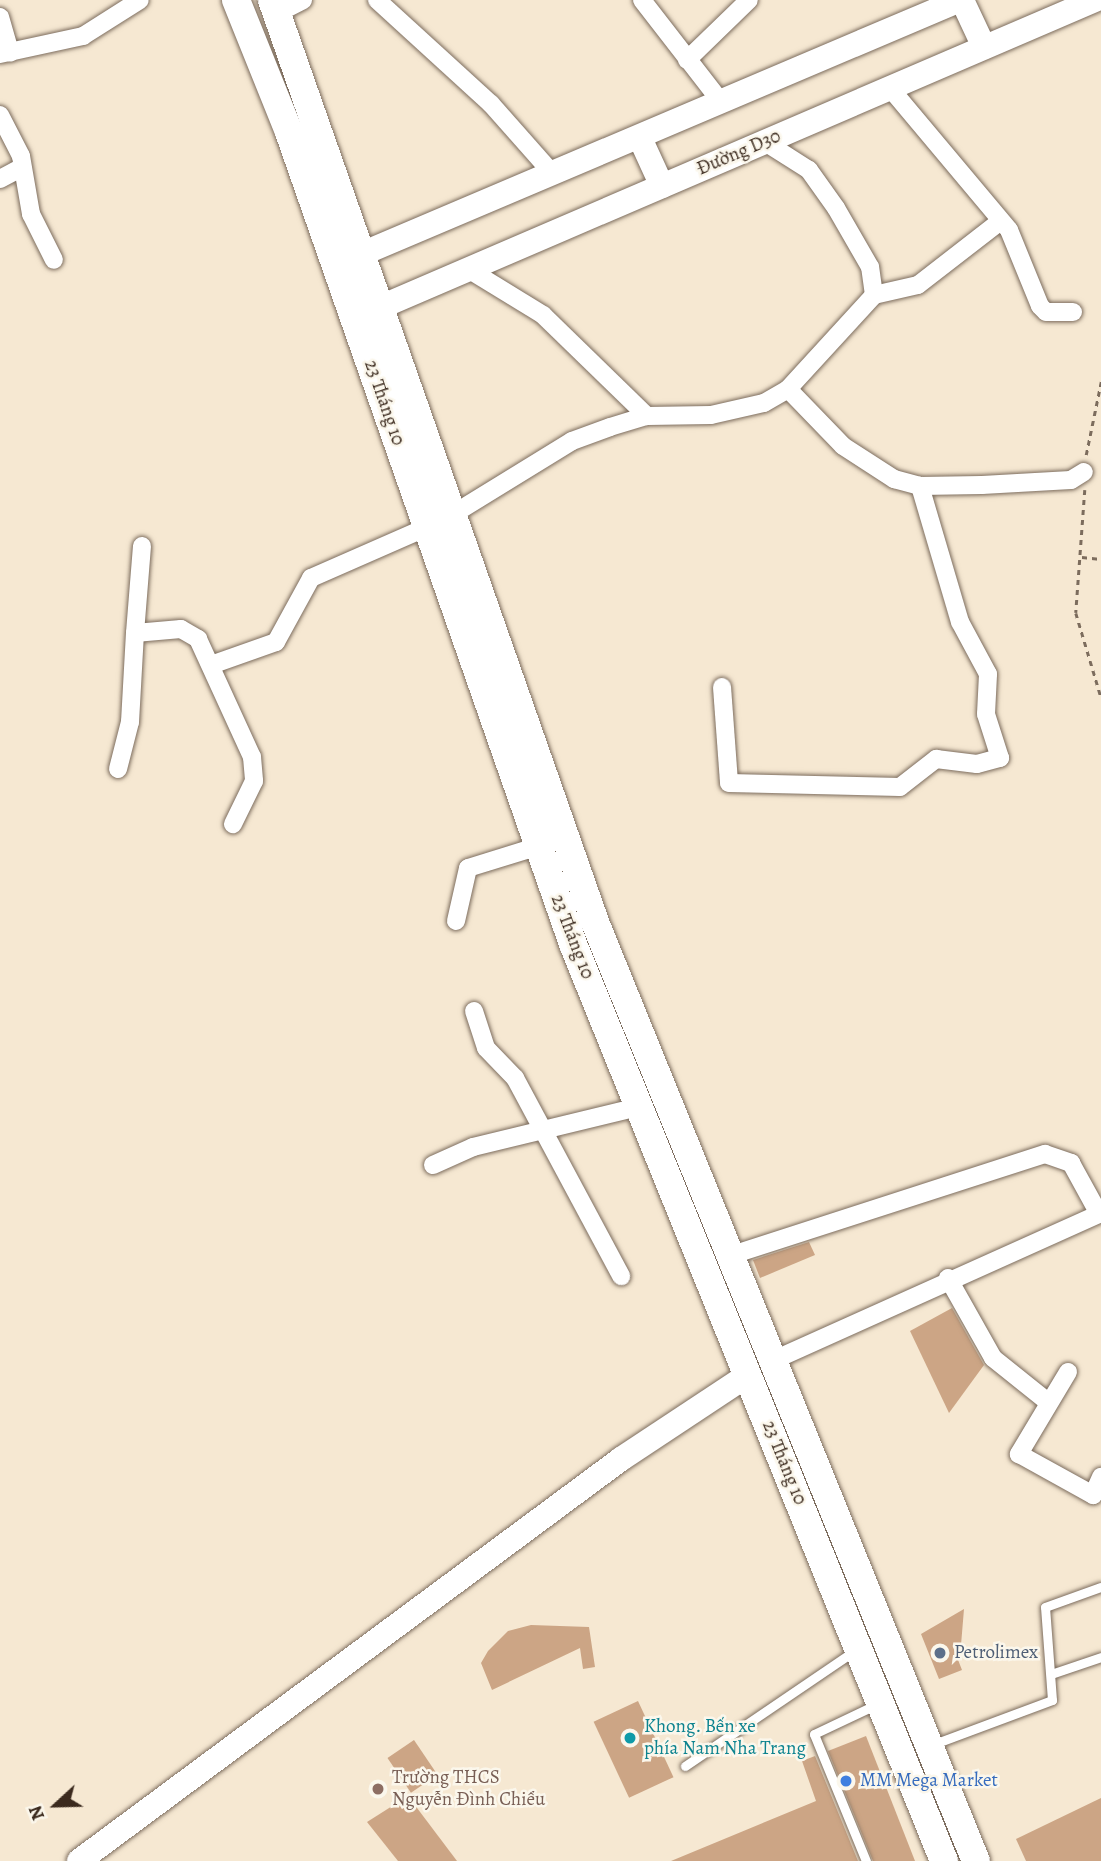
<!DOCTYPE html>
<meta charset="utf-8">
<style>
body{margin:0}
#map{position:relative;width:1101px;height:1861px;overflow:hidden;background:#f6e8d2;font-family:Alegreya,serif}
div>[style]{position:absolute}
.building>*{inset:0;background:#cca585;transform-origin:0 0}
.path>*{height:2.5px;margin-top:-1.25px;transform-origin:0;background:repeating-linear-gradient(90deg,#7c6c5d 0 5px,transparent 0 10px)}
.roads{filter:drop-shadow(0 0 2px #7c6c5d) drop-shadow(0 0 2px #7c6c5d)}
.lane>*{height:9px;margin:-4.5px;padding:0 4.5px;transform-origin:4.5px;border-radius:4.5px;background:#fff}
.street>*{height:18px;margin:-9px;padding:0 9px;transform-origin:9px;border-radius:9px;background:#fff}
.secondary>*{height:24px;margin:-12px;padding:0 12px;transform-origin:12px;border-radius:12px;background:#fff}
.primary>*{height:28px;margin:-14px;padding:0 14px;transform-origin:14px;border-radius:14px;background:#fff}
.dots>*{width:19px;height:19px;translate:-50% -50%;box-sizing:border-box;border:4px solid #fbf7ec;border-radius:50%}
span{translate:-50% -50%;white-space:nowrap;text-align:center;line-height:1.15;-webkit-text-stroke:5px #fbf7ec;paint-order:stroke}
.street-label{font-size:19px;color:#3b2a1e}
.service-label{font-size:19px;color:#4e5e75}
.left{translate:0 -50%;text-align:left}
.culture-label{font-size:19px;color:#0d838f}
.education-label{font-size:19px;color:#785e54}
.shop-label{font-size:19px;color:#366cbe}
.north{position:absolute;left:21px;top:1770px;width:70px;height:70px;-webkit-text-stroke:5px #fbf7ec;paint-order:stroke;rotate:248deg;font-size:19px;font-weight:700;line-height:28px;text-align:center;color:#3b2a1e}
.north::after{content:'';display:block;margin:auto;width:24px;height:32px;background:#3b2a1e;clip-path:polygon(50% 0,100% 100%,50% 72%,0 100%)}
</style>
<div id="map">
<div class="building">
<div style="clip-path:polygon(809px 1242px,815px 1255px,760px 1278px,753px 1260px)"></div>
<div style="clip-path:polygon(952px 1308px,984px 1365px,949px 1413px,910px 1331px)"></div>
<div style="clip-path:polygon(964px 1609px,961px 1645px,953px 1647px,962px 1670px,939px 1679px,921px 1634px)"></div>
<div style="clip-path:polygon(531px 1625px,589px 1627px,595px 1667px,583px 1669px,580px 1648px,492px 1690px,481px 1663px,488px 1651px,508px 1631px)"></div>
<div style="left:638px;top:1701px;width:84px;height:49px;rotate:65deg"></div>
<div style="clip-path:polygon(866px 1736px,915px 1861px,873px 1861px,828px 1751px)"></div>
<div style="left:414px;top:1740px;width:42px;height:32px;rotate:56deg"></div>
<div style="clip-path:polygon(815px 1756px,858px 1861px,671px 1861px,816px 1801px,802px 1761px)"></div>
<div style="clip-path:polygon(408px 1796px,457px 1861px,398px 1861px,367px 1822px)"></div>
<div style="clip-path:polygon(1101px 1798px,1101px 1861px,1026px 1861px,1016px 1839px)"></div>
</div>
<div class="path">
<div style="left:1086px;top:455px;width:75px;rotate:-78.4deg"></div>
<div style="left:1085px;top:490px;width:123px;rotate:94.2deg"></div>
<div style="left:1076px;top:613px;width:88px;rotate:73.4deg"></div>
<div style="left:1082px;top:557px;width:19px;rotate:6deg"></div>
</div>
<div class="roads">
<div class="lane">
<div style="left:1051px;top:1674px;width:53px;rotate:-18.8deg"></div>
<div style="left:934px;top:1744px;width:126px;rotate:-20.4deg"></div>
<div style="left:1052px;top:1700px;width:93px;rotate:-94.3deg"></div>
<div style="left:1045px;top:1607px;width:59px;rotate:-19.7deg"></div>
<div style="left:685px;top:1766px;width:204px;rotate:-34.2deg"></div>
<div style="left:866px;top:1861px;width:137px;rotate:-112.3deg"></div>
<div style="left:814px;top:1734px;width:68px;rotate:-25.4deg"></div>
</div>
<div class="street">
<div style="left:377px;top:0;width:154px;rotate:42.4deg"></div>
<div style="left:491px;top:104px;width:94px;rotate:48.5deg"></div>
<div style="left:642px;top:0;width:130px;rotate:52.2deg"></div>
<div style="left:278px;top:13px;width:28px;rotate:-27deg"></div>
<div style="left:0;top:17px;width:37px;rotate:74deg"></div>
<div style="left:0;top:54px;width:85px;rotate:-12.2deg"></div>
<div style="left:83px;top:36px;width:67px;rotate:-32.3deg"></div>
<div style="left:687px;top:60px;width:86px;rotate:-44.1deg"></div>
<div style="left:890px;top:88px;width:185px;rotate:50deg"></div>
<div style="left:1009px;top:230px;width:82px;rotate:67.8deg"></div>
<div style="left:1040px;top:306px;width:8px;rotate:45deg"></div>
<div style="left:1046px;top:312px;width:27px"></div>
<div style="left:0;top:115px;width:46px;rotate:62.9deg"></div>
<div style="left:21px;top:156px;width:59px;rotate:80.2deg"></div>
<div style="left:31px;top:214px;width:51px;rotate:63.4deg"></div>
<div style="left:0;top:179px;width:24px;rotate:-28deg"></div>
<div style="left:468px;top:269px;width:88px;rotate:31.5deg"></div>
<div style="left:543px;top:315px;width:145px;rotate:44.2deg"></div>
<div style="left:874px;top:295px;width:45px;rotate:-12.8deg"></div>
<div style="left:918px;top:285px;width:101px;rotate:-37.8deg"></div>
<div style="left:788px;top:389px;width:79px;rotate:46deg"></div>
<div style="left:843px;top:446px;width:61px;rotate:32.9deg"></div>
<div style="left:894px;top:479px;width:27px;rotate:15deg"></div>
<div style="left:920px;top:486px;width:62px;rotate:-0.9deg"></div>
<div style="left:982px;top:485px;width:89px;rotate:-3.2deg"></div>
<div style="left:1071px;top:480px;width:15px;rotate:-32deg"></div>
<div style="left:455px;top:513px;width:137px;rotate:-31.6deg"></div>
<div style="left:572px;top:441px;width:40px;rotate:-20.2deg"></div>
<div style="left:610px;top:427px;width:39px;rotate:-17deg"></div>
<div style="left:647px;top:416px;width:64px;rotate:-0.9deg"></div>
<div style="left:711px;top:415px;width:54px;rotate:-12.8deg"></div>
<div style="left:764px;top:403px;width:28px;rotate:-30deg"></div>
<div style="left:788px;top:389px;width:127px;rotate:-47.5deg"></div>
<div style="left:874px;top:295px;width:28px;rotate:-98deg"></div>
<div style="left:870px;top:267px;width:68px;rotate:-120deg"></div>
<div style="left:836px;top:208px;width:47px;rotate:-125.4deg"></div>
<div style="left:809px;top:170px;width:52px;rotate:-147.5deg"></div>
<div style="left:142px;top:546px;width:87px;rotate:94.6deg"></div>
<div style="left:135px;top:633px;width:46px;rotate:-5deg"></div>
<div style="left:181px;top:629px;width:20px;rotate:30deg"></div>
<div style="left:198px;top:639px;width:130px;rotate:65.4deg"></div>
<div style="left:252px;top:757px;width:24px;rotate:85deg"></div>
<div style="left:254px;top:781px;width:48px;rotate:116deg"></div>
<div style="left:211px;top:665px;width:69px;rotate:-19.5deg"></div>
<div style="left:276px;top:642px;width:73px;rotate:-61.3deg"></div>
<div style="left:311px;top:578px;width:127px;rotate:-23.7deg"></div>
<div style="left:722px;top:687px;width:96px;rotate:85.8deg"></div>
<div style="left:729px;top:783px;width:171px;rotate:1.3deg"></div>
<div style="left:900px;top:787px;width:46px;rotate:-37.9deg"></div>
<div style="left:936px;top:759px;width:41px;rotate:7deg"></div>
<div style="left:977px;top:764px;width:24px;rotate:-15deg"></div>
<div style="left:1000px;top:758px;width:46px;rotate:-107.7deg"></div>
<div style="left:986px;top:714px;width:40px;rotate:-87.1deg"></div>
<div style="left:988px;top:674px;width:59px;rotate:-118.3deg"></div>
<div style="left:960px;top:622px;width:142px;rotate:-106.4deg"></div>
<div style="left:118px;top:769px;width:49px;rotate:-75.7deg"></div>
<div style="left:130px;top:722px;width:89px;rotate:-86.8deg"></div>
<div style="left:456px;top:921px;width:54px;rotate:-77.2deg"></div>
<div style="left:468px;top:868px;width:74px;rotate:-17.2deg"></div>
<div style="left:474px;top:1011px;width:39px;rotate:72deg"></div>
<div style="left:486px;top:1048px;width:42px;rotate:46deg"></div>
<div style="left:515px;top:1078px;width:225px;rotate:61.8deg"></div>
<div style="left:433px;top:1165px;width:44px;rotate:-24.2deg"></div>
<div style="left:473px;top:1147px;width:170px;rotate:-13.6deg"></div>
<div style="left:732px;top:1255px;width:329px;rotate:-17.9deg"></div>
<div style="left:1045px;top:1154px;width:28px;rotate:19deg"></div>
<div style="left:1071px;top:1163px;width:58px;rotate:61.2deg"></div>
<div style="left:948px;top:1278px;width:92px;rotate:60.6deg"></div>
<div style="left:993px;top:1358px;width:70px;rotate:38.7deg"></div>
<div style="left:774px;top:1360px;width:359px;rotate:-24.2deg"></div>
<div style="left:1068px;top:1372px;width:96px;rotate:120.9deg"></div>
<div style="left:1019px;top:1454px;width:85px;rotate:29deg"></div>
<div style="left:1093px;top:1495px;width:20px;rotate:-66deg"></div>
</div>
<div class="secondary">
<div style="left:962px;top:0;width:52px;rotate:64.9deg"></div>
<div style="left:640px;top:138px;width:53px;rotate:65.4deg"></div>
<div style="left:364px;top:253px;width:647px;rotate:-23deg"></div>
<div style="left:383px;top:306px;width:775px;rotate:-23.26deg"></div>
<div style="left:79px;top:1861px;width:675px;rotate:-36.56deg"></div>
<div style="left:621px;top:1459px;width:152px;rotate:-33.5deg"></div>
</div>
<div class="primary">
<div style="left:236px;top:0;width:142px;rotate:68.1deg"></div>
<div style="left:289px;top:132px;width:860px;rotate:70.72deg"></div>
<div style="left:573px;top:944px;width:989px;rotate:67.97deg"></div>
<div style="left:272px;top:0;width:977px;rotate:70.69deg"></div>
<div style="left:595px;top:922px;width:1013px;rotate:67.92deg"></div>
</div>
</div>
<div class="dots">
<div style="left:940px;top:1653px;background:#5c6f8a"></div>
<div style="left:630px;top:1738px;background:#0f9aa8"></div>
<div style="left:846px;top:1781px;background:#3f7fe0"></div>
<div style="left:378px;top:1789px;background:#8d6e63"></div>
</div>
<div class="street-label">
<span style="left:739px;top:153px;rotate:-23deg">Đường D30</span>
<span style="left:384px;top:403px;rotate:71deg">23 Tháng 10</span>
<span style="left:572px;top:937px;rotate:69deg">23 Tháng 10</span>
<span style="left:784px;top:1463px;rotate:68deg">23 Tháng 10</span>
</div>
<div class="service-label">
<span class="left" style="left:954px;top:1653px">Petrolimex</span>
</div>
<div class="culture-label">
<span class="left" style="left:644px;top:1738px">Khong. Bến xe<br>phía Nam Nha Trang</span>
</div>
<div class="education-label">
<span class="left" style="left:392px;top:1789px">Trường THCS<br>Nguyễn Đình Chiểu</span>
</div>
<div class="shop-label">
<span class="left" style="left:860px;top:1781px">MM Mega Market</span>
</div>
<div class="north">N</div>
</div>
